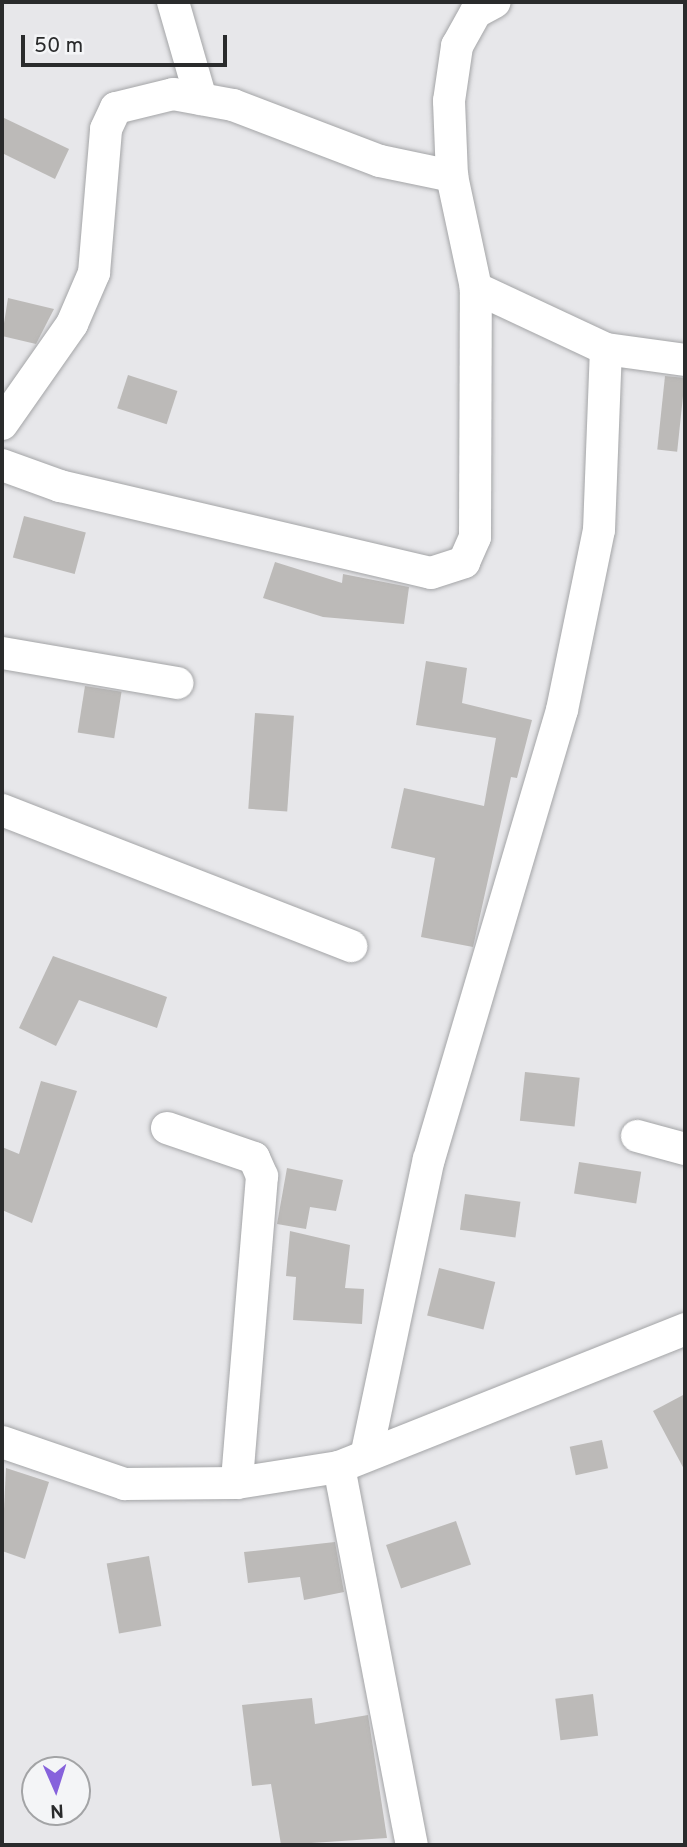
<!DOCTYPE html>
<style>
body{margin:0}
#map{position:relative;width:687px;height:1847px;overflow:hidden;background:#e7e7ea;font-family:Overpass,sans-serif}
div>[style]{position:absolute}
.building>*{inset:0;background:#bcbab8;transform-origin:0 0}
.roads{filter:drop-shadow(0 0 2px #a4a5a7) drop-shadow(0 0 2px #a4a5a7)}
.minor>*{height:32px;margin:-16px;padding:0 16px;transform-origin:16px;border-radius:16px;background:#fff}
span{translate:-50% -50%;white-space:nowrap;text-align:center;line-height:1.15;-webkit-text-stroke:6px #f4f5f7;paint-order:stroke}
.frame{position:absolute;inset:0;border:4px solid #2a2b2c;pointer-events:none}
.north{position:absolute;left:21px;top:1756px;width:70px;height:70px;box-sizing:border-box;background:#f4f5f7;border:2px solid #a3a4a6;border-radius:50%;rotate:177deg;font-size:19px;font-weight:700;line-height:28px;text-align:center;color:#2a2b2c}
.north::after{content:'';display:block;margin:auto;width:24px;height:32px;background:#8662dc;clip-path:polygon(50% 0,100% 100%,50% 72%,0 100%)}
.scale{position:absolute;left:21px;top:35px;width:206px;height:32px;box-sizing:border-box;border:4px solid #2a2b2c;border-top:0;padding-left:9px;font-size:21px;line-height:24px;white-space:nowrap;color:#2a2b2c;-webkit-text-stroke:5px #f4f5f7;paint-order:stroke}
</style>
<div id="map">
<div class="building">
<div style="clip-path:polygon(2px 117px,69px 149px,55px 179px,2px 153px)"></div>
<div style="clip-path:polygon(8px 298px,54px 309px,36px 344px,2px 336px)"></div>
<div style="left:128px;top:375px;width:52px;height:35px;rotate:18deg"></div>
<div style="left:665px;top:376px;width:20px;height:74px;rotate:6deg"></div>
<div style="left:24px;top:516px;width:64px;height:43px;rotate:15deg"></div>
<div style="clip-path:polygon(275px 562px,342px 583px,343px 574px,409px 587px,404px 624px,323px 617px,263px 598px)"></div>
<div style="clip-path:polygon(426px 661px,467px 668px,462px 703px,532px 720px,517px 778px,511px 777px,473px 947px,421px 937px,435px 858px,391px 848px,404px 788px,484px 806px,496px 738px,416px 725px)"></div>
<div style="left:85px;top:686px;width:37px;height:47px;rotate:9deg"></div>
<div style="left:255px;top:713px;width:39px;height:96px;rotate:4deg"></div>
<div style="clip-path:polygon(53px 956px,167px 997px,157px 1028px,79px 1000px,56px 1046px,19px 1028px)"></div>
<div style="left:525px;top:1072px;width:55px;height:49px;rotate:6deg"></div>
<div style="clip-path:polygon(41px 1081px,77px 1091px,32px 1223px,2px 1210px,2px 1147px,19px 1154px)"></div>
<div style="left:579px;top:1162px;width:63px;height:32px;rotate:9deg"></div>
<div style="clip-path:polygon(287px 1168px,343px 1180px,336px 1211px,310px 1207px,306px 1229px,277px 1224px)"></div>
<div style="left:465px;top:1194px;width:56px;height:36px;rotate:8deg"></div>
<div style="clip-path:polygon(290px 1231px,350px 1245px,345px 1288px,364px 1289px,362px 1324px,293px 1320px,296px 1277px,286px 1276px)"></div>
<div style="left:439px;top:1268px;width:58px;height:49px;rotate:14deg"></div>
<div style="clip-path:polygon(685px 1394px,685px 1471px,653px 1411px)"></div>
<div style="left:602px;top:1440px;width:29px;height:33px;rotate:78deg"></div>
<div style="clip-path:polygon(6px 1468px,49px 1482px,25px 1559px,2px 1551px)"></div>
<div style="left:456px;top:1521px;width:46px;height:74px;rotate:71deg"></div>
<div style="clip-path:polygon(335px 1542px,344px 1592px,304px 1600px,300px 1577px,248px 1583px,244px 1552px)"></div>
<div style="left:149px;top:1556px;width:71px;height:43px;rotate:80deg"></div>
<div style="left:593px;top:1694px;width:42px;height:38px;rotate:83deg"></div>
<div style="clip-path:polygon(312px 1698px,315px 1724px,368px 1715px,387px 1838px,281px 1845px,271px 1784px,252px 1786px,242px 1705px)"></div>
</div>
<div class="roads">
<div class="minor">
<div style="left:173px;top:2px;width:101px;rotate:73.9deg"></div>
<div style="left:606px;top:349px;width:80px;rotate:7.9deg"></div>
<div style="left:2px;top:424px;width:122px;rotate:-55deg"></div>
<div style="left:72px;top:324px;width:56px;rotate:-66.7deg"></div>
<div style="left:94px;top:273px;width:144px;rotate:-85.2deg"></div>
<div style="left:106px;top:129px;width:23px;rotate:-65deg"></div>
<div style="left:116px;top:108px;width:59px;rotate:-13.8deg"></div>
<div style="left:173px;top:94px;width:61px;rotate:10.4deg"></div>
<div style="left:233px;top:105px;width:157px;rotate:20.9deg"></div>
<div style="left:380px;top:161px;width:74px;rotate:11.8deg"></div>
<div style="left:2px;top:465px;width:62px;rotate:19.9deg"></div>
<div style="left:60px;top:486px;width:381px;rotate:13.2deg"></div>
<div style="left:431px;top:573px;width:35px;rotate:-18deg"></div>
<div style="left:464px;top:562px;width:27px;rotate:-66deg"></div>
<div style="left:475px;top:537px;width:249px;rotate:-89.8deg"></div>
<div style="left:2px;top:653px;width:178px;rotate:9.7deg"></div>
<div style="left:2px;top:810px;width:375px;rotate:21.3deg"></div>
<div style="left:167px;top:1128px;width:92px;rotate:19deg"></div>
<div style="left:254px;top:1158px;width:20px;rotate:66deg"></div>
<div style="left:262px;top:1176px;width:308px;rotate:94.7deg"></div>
<div style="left:637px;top:1136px;width:50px;rotate:15.2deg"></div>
<div style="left:2px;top:1442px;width:130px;rotate:18.9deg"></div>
<div style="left:125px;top:1484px;width:112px;rotate:-0.5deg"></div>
<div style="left:237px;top:1483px;width:103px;rotate:-8.9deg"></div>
<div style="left:339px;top:1467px;width:373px;rotate:-21.7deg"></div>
<div style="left:367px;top:1452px;width:299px;rotate:-78.1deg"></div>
<div style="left:429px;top:1159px;width:468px;rotate:-73.5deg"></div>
<div style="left:562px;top:710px;width:184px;rotate:-78.4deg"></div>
<div style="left:599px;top:530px;width:181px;rotate:-87.8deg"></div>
<div style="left:606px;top:349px;width:144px;rotate:-154.9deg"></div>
<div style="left:476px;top:288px;width:115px;rotate:-102.1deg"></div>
<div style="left:452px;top:176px;width:75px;rotate:-92.3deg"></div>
<div style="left:449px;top:101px;width:56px;rotate:-81.7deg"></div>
<div style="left:457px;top:46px;width:39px;rotate:-61deg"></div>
<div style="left:476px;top:12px;width:21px;rotate:-28deg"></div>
<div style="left:339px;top:1467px;width:385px;rotate:79.1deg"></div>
</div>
</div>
<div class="frame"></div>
<div class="north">N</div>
<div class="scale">50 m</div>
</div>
